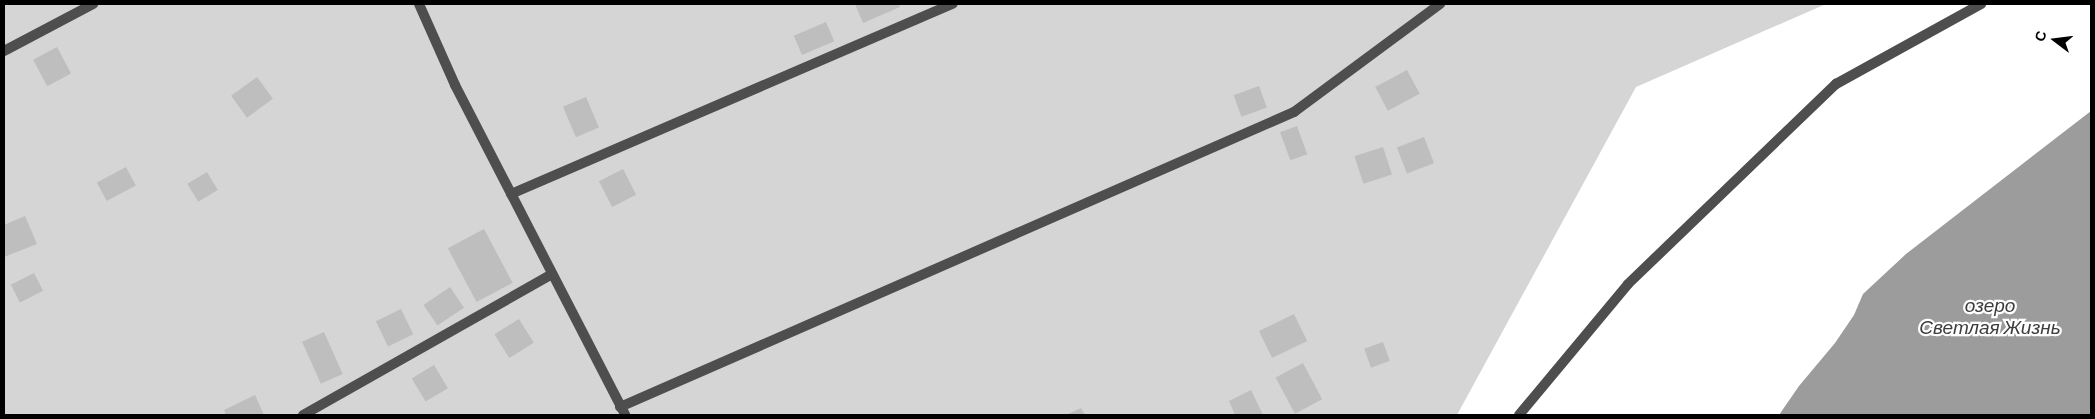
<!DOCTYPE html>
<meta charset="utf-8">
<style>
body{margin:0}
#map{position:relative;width:2095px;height:419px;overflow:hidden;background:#fff;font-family:Barlow,sans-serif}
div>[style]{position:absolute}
.green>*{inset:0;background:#d5d5d5}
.water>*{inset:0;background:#9c9c9c}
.building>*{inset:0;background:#bebebe;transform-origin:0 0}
.service>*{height:10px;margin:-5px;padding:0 5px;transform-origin:5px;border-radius:5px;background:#4e4e4e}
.minor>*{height:10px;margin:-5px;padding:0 5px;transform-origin:5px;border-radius:5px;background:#4e4e4e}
span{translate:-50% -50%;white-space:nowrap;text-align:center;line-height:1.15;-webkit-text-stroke:4.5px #fff;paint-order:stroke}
.water-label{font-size:19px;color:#3d3d3d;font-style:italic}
.frame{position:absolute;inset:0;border:5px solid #000;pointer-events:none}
.north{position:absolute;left:2030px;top:15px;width:50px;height:50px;-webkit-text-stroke:4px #fff;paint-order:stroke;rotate:285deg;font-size:14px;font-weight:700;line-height:20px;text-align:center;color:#000}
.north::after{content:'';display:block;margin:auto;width:18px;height:22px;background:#000;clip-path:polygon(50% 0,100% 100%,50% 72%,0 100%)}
</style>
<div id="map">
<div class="green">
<div style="clip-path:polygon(4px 4px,1826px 4px,1636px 87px,1457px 415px,4px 415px)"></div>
</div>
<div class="water">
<div style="clip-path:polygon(2091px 111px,2091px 415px,1779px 415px,1799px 386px,1835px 343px,1854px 315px,1863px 294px,1906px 254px)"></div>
</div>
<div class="building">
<div style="clip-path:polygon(855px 4px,899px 4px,900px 7px,863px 23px)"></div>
<div style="left:826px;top:22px;width:21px;height:35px;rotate:67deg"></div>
<div style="left:57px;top:47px;width:30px;height:27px;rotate:62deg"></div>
<div style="left:1407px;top:70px;width:27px;height:36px;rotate:62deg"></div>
<div style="left:257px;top:77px;width:27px;height:32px;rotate:54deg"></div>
<div style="left:1259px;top:86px;width:23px;height:27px;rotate:70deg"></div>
<div style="left:586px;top:97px;width:33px;height:25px;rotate:67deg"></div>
<div style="left:1297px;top:126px;width:30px;height:18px;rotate:70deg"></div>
<div style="left:1424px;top:137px;width:28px;height:29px;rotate:69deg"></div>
<div style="left:1383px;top:147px;width:29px;height:30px;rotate:72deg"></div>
<div style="left:126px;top:167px;width:21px;height:33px;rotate:62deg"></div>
<div style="left:623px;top:169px;width:29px;height:27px;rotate:63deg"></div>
<div style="left:207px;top:172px;width:21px;height:23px;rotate:59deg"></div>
<div style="clip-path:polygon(25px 216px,37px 244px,4px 257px,4px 225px)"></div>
<div style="left:484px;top:229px;width:61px;height:41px;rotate:62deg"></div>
<div style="left:34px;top:273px;width:20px;height:26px;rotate:63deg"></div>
<div style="left:450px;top:287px;width:25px;height:32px;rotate:56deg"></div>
<div style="left:401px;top:309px;width:28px;height:28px;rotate:64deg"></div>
<div style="left:1294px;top:314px;width:30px;height:39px;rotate:64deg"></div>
<div style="left:519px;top:319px;width:28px;height:29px;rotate:58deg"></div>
<div style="left:324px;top:332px;width:46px;height:24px;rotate:66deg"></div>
<div style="left:1383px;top:342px;width:20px;height:20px;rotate:70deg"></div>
<div style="left:1303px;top:363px;width:41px;height:31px;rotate:62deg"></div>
<div style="left:434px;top:365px;width:27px;height:26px;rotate:59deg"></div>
<div style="clip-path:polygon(1251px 390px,1263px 415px,1235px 415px,1229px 401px)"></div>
<div style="clip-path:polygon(255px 395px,264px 415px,226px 415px,224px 410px)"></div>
<div style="clip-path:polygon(1081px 408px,1085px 415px,1066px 415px)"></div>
</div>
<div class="service">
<div style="left:4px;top:51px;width:101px;rotate:-27.8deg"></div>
<div style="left:511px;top:194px;width:481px;rotate:-23.3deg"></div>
<div style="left:620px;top:407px;width:736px;rotate:-23.64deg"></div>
<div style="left:1294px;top:112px;width:182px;rotate:-36.5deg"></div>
<div style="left:303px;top:415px;width:286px;rotate:-29.5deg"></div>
</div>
<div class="minor">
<div style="left:419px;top:4px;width:89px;rotate:66deg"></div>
<div style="left:455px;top:85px;width:371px;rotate:62.7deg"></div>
<div style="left:1519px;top:415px;width:170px;rotate:-50.2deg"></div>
<div style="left:1628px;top:284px;width:289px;rotate:-43.9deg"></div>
<div style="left:1836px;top:84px;width:166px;rotate:-28.9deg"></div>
</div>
<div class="water-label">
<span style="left:1990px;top:316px">озеро<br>Светлая Жизнь</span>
</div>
<div class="frame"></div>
<div class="north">С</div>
</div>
